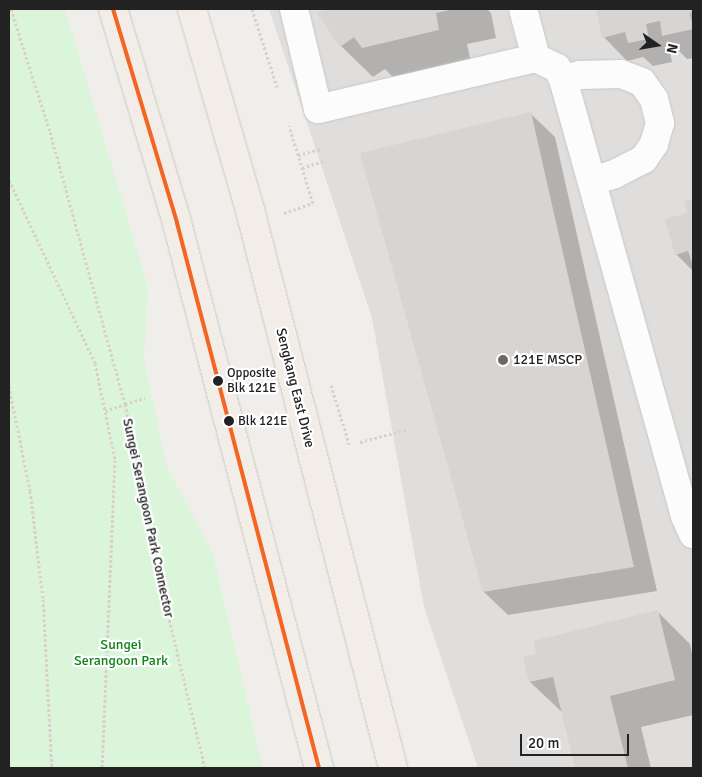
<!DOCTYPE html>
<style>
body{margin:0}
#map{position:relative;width:702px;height:777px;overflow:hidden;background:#f0eeeb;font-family:Signika,sans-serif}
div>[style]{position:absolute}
.residential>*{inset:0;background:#dfdedc}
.park>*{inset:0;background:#daf5da}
.shadow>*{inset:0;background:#0003}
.building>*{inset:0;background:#d7d4d2}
.path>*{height:3px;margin-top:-1.5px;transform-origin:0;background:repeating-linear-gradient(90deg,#dccecd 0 2.5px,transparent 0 5px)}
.roads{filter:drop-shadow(0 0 1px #c9c8c7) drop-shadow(0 0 1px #c9c8c7)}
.minor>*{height:28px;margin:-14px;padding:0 14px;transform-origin:14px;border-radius:14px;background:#fdfcfc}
.major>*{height:28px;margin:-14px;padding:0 14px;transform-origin:14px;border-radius:14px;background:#f3ede7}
.bus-1>*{height:4px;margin:-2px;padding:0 2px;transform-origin:2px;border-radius:2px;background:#f26522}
.dots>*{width:14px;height:14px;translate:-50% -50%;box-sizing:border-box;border:2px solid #fff;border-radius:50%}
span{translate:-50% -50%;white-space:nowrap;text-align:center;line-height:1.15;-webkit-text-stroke:4.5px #fff;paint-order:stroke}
.bus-label{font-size:13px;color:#222}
.left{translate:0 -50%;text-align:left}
.poi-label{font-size:14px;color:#222}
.street-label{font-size:14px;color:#222}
.park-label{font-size:14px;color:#0c8416}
.frame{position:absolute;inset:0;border:10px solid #222;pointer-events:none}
.north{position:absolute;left:632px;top:20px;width:50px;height:50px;-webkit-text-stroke:4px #fff;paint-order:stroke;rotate:103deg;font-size:14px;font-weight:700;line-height:20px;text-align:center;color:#222}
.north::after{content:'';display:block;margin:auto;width:18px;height:22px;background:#222;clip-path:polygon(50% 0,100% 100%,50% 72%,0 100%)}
.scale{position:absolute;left:520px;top:734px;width:109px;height:22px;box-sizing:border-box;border:2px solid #222;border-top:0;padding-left:6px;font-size:15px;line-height:18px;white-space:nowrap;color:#222;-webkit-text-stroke:4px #fff;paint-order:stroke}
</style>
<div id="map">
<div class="residential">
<div style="clip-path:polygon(269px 9px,693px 9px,693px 768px,478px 768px,424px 607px,372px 318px)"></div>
</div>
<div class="park">
<div style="clip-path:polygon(9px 9px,65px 9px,148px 287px,144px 360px,167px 467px,213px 555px,263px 768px,9px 768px)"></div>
</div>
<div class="shadow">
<div style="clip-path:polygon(332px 9px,487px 9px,491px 13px,496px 38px,467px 44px,471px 62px,395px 79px,385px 69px,373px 77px,341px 46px,319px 14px)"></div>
<div style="clip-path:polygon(597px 9px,693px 9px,693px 58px,687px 59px,674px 46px,669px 47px,672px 62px,653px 66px,643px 57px,627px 61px,604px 37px)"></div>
<div style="clip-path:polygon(531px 114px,555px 137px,657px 591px,508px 615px,484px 592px)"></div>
<div style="clip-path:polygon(693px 200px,693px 271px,676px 254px,689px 214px,686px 202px)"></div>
<div style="clip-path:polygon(658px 612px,690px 644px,693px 658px,693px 715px,641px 727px,651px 768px,576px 768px,563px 713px,530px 682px,538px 655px)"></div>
</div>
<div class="building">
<div style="clip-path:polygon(329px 9px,450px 9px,450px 10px,436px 13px,439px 30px,362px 48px,354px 37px,340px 47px,317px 13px)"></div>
<div style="clip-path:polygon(596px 9px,693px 9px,690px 14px,693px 29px,662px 36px,660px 21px,646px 24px,649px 39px,628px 43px,625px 32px,602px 38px)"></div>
<div style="clip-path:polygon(531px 112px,634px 567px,483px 592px,360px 153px)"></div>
<div style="clip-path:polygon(693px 199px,693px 266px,688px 251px,675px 255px,665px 219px,687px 213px,684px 201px)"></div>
<div style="clip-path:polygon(658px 610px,675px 680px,610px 696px,628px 768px,575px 768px,553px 677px,529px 682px,523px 657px,536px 654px,534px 641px)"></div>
</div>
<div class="path">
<div style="left:11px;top:9px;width:129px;rotate:72.4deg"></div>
<div style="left:50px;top:132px;width:282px;rotate:74.6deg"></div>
<div style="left:125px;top:404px;width:21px;rotate:-17deg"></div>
<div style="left:252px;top:9px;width:82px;rotate:72.2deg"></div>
<div style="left:298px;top:155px;width:25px;rotate:-14deg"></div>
<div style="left:302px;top:168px;width:26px;rotate:-18deg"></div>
<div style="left:9px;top:180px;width:202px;rotate:64.8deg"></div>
<div style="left:95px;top:363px;width:99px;rotate:78.3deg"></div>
<div style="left:115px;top:460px;width:308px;rotate:92.4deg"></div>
<div style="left:284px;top:213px;width:31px;rotate:-19deg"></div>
<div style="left:313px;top:203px;width:81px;rotate:-107.3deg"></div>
<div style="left:331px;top:385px;width:62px;rotate:73deg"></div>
<div style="left:9px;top:386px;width:107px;rotate:78.7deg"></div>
<div style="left:30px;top:491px;width:109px;rotate:83.1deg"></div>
<div style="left:43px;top:599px;width:169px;rotate:87deg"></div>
<div style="left:105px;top:411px;width:21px;rotate:-19deg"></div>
<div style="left:125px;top:404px;width:210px;rotate:78.5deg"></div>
<div style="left:167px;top:610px;width:163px;rotate:76.5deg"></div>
<div style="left:360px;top:442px;width:47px;rotate:-14.9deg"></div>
</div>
<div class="roads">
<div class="minor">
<div style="left:294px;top:9px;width:103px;rotate:76.5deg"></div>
<div style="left:318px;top:109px;width:224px;rotate:-13.2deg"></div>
<div style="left:536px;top:58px;width:23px;rotate:25deg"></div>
<div style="left:557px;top:68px;width:13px;rotate:61deg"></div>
<div style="left:563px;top:79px;width:454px;rotate:74.4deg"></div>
<div style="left:685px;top:516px;width:20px;rotate:66deg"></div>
<div style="left:523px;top:9px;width:51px;rotate:75.1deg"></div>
<div style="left:563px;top:79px;width:17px;rotate:-13deg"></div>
<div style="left:580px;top:75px;width:41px;rotate:-1.4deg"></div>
<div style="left:621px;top:74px;width:22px;rotate:21deg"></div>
<div style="left:642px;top:82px;width:21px;rotate:55deg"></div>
<div style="left:654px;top:99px;width:25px;rotate:76deg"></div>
<div style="left:660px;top:123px;width:22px;rotate:106deg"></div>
<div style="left:654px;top:144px;width:18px;rotate:124deg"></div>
<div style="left:644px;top:159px;width:33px;rotate:153deg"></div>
<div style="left:615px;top:174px;width:24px;rotate:163deg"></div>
</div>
<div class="major">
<div style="left:113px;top:9px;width:223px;rotate:73.3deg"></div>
<div style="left:177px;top:223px;width:563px;rotate:75.4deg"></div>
<div style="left:192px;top:9px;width:209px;rotate:73.9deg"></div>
<div style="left:250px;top:210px;width:576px;rotate:75.63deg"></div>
</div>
</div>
<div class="bus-1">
<div style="left:113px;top:9px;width:223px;rotate:73.3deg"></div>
<div style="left:177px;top:223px;width:563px;rotate:75.4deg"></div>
</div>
<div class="dots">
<div style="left:503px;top:360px;background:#6a6968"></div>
<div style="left:218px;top:381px;background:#222"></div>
<div style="left:229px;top:421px;background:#222"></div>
</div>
<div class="bus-label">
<span class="left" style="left:227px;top:381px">Opposite<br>Blk 121E</span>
<span class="left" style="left:238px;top:421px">Blk 121E</span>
</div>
<div class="poi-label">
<span class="left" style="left:513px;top:360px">121E MSCP</span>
</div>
<div class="street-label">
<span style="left:295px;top:388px;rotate:76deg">Sengkang East Drive</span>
<span style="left:148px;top:518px;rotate:78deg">Sungei Serangoon Park Connector</span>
</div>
<div class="park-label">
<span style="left:121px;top:653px">Sungei<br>Serangoon Park</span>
</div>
<div class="frame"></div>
<div class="north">N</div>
<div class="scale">20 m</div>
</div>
